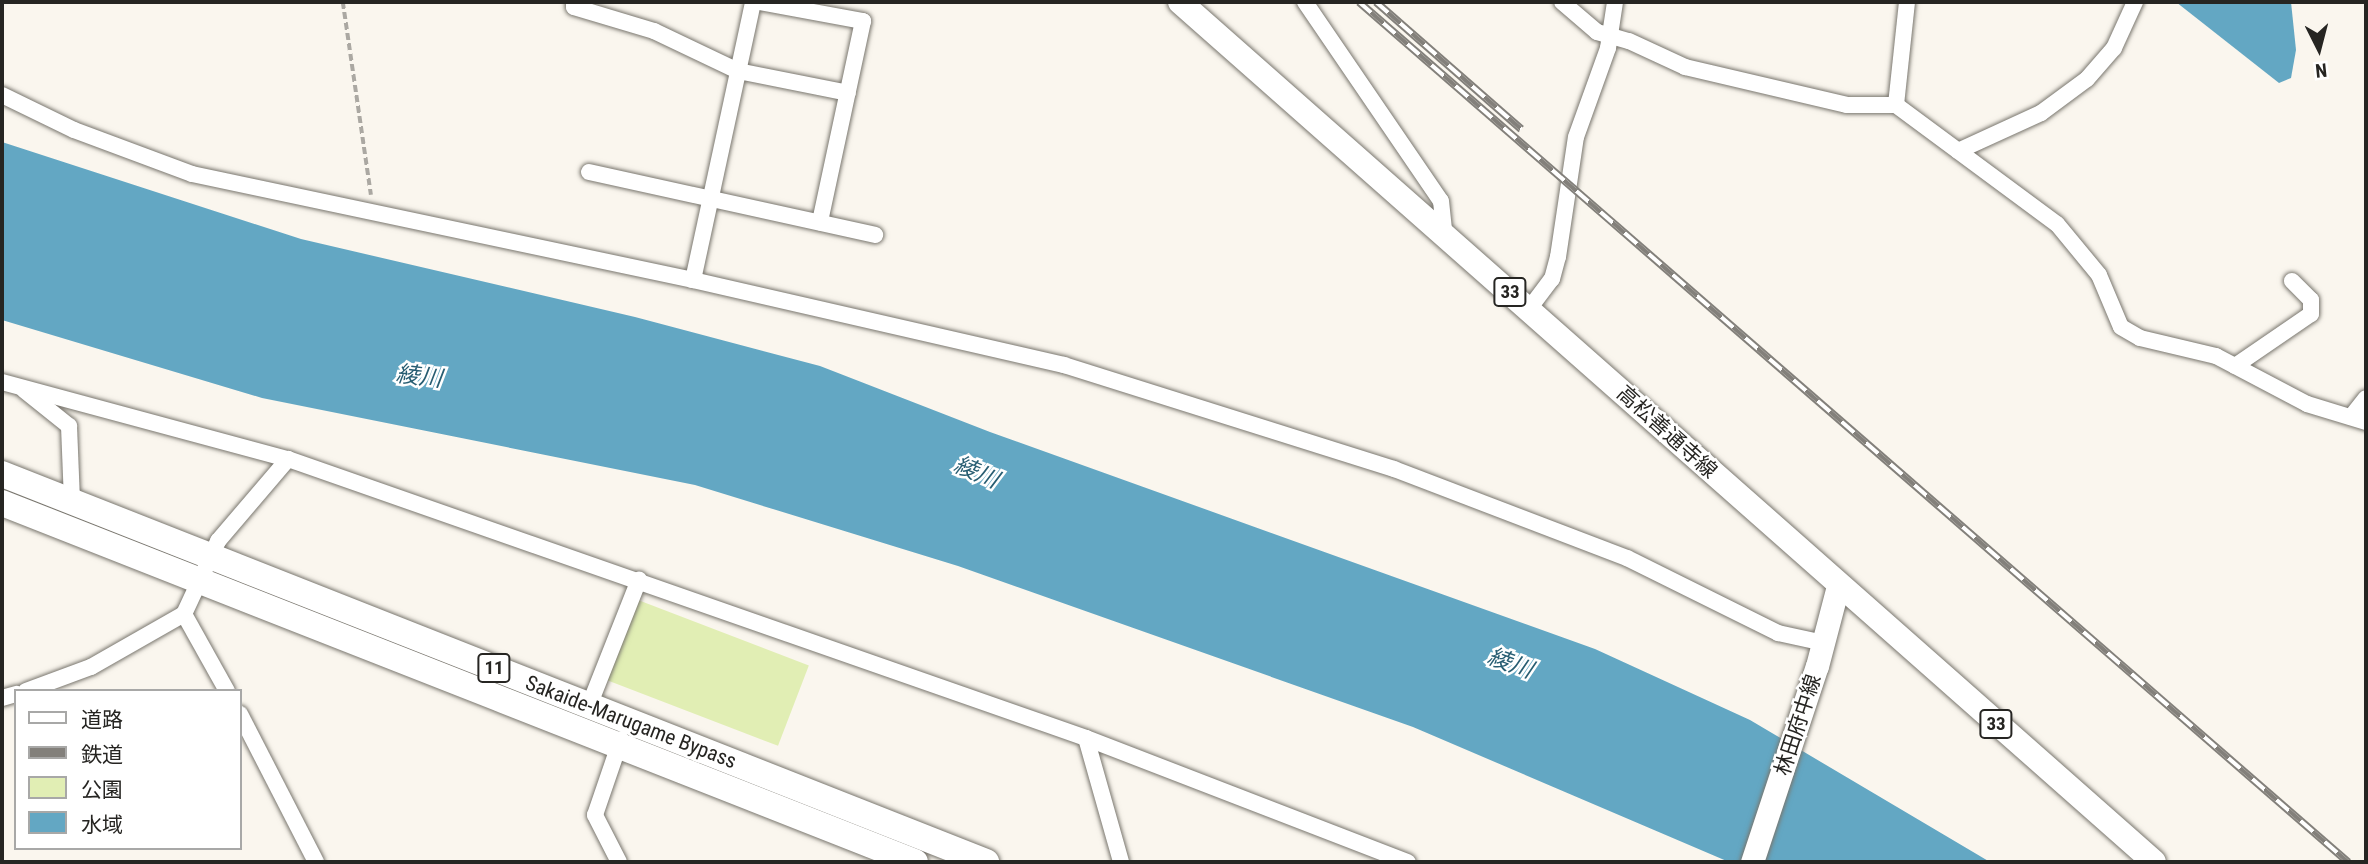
<!DOCTYPE html>
<meta charset="utf-8">
<style>
body{margin:0}
#map{position:relative;width:2368px;height:864px;overflow:hidden;background:#faf6ee;font-family:"Roboto Condensed","Noto Sans JP",sans-serif}
div>[style]{position:absolute}
.green>*{inset:0;background:#e1eeb4;transform-origin:0 0}
.water>*{inset:0;background:#63a7c3}
.path>*{height:3.5px;margin-top:-1.75px;transform-origin:0;background:repeating-linear-gradient(90deg,#aba8a2 0 7px,transparent 0 10.5px)}
.roads{filter:drop-shadow(0 0 2px #79766e) drop-shadow(0 0 2px #79766e)}
.minor>*{height:16px;margin:-8px;padding:0 8px;transform-origin:8px;border-radius:8px;background:#fff}
.secondary>*{height:23px;margin:-11.5px;padding:0 11.5px;transform-origin:11.5px;border-radius:11.5px;background:#fff}
.primary>*{height:24px;margin:-12px;padding:0 12px;transform-origin:12px;border-radius:12px;background:#fff}
.trunk>*{height:26px;margin:-13px;padding:0 13px;transform-origin:13px;border-radius:13px;background:#fff}
.rail>*{height:8px;margin-top:-4px;transform-origin:0;background:repeating-linear-gradient(90deg,#fff 0 16px,#83807b 0 32px);box-sizing:border-box;border-block:2px solid #83807b}
span{translate:-50% -50%;white-space:nowrap;text-align:center;line-height:1.15;-webkit-text-stroke:5px #fff;paint-order:stroke}
.shield-label span{padding:2px 5px;background:#fff;border:2px solid;border-radius:5px;-webkit-text-stroke-width:0}
.shield-label{font-size:19px;color:#262522;font-weight:700}
.street-label{font-size:21px;color:#262522}
.water-label{font-size:23px;color:#275d72;font-style:italic}
.frame{position:absolute;inset:0;border:4px solid #262522;pointer-events:none}
.legend{position:absolute;left:14px;top:689px;width:228px;height:161px;box-sizing:border-box;background:#fff;border:2px solid #a8a8a7;margin:0;padding:9px 12px;list-style:none;font-size:21px;color:#262522}
.legend li{display:flex;align-items:center;gap:14px;height:35px}
.legend b{width:35px;border:2px solid #a8a8a7}
.north{position:absolute;left:2284px;top:14px;width:70px;height:70px;-webkit-text-stroke:5px #fff;paint-order:stroke;rotate:174deg;font-size:19px;font-weight:700;line-height:28px;text-align:center;color:#262522}
.north::after{content:'';display:block;margin:auto;width:24px;height:32px;background:#262522;clip-path:polygon(50% 0,100% 100%,50% 72%,0 100%)}
</style>
<div id="map">
<div class="green">
<div style="left:638px;top:600px;width:183px;height:86px;rotate:21deg"></div>
</div>
<div class="water">
<div style="clip-path:polygon(2176px 2px,2291px 2px,2296px 50px,2291px 78px,2279px 83px)"></div>
<div style="clip-path:polygon(2px 142px,301px 239px,635px 317px,820px 366px,990px 432px,1595px 649px,1750px 720px,1990px 862px,1729px 862px,1413px 727px,958px 566px,695px 485px,262px 398px,2px 320px)"></div>
</div>
<div class="path">
<div style="left:343px;top:2px;width:195px;rotate:81.7deg"></div>
</div>
<div class="roads">
<div class="minor">
<div style="left:574px;top:2px;width:5px;rotate:90deg"></div>
<div style="left:574px;top:7px;width:84px;rotate:16.7deg"></div>
<div style="left:654px;top:31px;width:93px;rotate:25.5deg"></div>
<div style="left:738px;top:71px;width:112px;rotate:11.3deg"></div>
<div style="left:759px;top:2px;width:106px;rotate:10.4deg"></div>
<div style="left:863px;top:21px;width:206px;rotate:102.1deg"></div>
<div style="left:1305px;top:2px;width:241px;rotate:55.7deg"></div>
<div style="left:1441px;top:201px;width:31px;rotate:84deg"></div>
<div style="left:1562px;top:2px;width:46px;rotate:40.6deg"></div>
<div style="left:1597px;top:32px;width:33px;rotate:16deg"></div>
<div style="left:1629px;top:41px;width:62px;rotate:24.9deg"></div>
<div style="left:1685px;top:67px;width:166px;rotate:13.2deg"></div>
<div style="left:1847px;top:105px;width:49px"></div>
<div style="left:1896px;top:105px;width:200px;rotate:36.5deg"></div>
<div style="left:2057px;top:224px;width:66px;rotate:50.5deg"></div>
<div style="left:2099px;top:275px;width:56px;rotate:67.1deg"></div>
<div style="left:2121px;top:327px;width:22px;rotate:30deg"></div>
<div style="left:2140px;top:338px;width:78px;rotate:13.3deg"></div>
<div style="left:2216px;top:356px;width:103px;rotate:27.8deg"></div>
<div style="left:2307px;top:404px;width:62px;rotate:17deg"></div>
<div style="left:2px;top:95px;width:80px;rotate:25.9deg"></div>
<div style="left:74px;top:130px;width:126px;rotate:20.4deg"></div>
<div style="left:192px;top:174px;width:512px;rotate:11.95deg"></div>
<div style="left:693px;top:280px;width:381px;rotate:12.9deg"></div>
<div style="left:1064px;top:365px;width:346px;rotate:17.5deg"></div>
<div style="left:1394px;top:469px;width:249px;rotate:20.9deg"></div>
<div style="left:1627px;top:558px;width:169px;rotate:26.4deg"></div>
<div style="left:1778px;top:633px;width:47px;rotate:12.3deg"></div>
<div style="left:1896px;top:105px;width:104px;rotate:-83.9deg"></div>
<div style="left:1958px;top:151px;width:91px;rotate:-24.6deg"></div>
<div style="left:2041px;top:113px;width:57px;rotate:-36.5deg"></div>
<div style="left:2087px;top:79px;width:41px;rotate:-48.9deg"></div>
<div style="left:2114px;top:48px;width:51px;rotate:-65.5deg"></div>
<div style="left:589px;top:172px;width:293px;rotate:12.4deg"></div>
<div style="left:693px;top:280px;width:284px;rotate:-77.8deg"></div>
<div style="left:1529px;top:309px;width:38px;rotate:-53deg"></div>
<div style="left:1552px;top:279px;width:23px;rotate:-75deg"></div>
<div style="left:1558px;top:257px;width:121px;rotate:-81.5deg"></div>
<div style="left:1576px;top:137px;width:95px;rotate:-70.2deg"></div>
<div style="left:1608px;top:48px;width:47px;rotate:-81.3deg"></div>
<div style="left:2235px;top:366px;width:92px;rotate:-34.4deg"></div>
<div style="left:2311px;top:314px;width:14px;rotate:-90deg"></div>
<div style="left:2311px;top:300px;width:27px;rotate:-135deg"></div>
<div style="left:2px;top:382px;width:296px;rotate:15.1deg"></div>
<div style="left:288px;top:459px;width:845px;rotate:19.27deg"></div>
<div style="left:1086px;top:738px;width:345px;rotate:21.1deg"></div>
<div style="left:24px;top:390px;width:58px;rotate:38.7deg"></div>
<div style="left:69px;top:426px;width:75px;rotate:87.7deg"></div>
<div style="left:2351px;top:417px;width:24px;rotate:-52deg"></div>
<div style="left:184px;top:614px;width:88px;rotate:60.8deg"></div>
<div style="left:26px;top:691px;width:69px;rotate:-20.3deg"></div>
<div style="left:91px;top:667px;width:107px;rotate:-29.7deg"></div>
<div style="left:184px;top:614px;width:81px;rotate:-65deg"></div>
<div style="left:218px;top:541px;width:108px;rotate:-49.5deg"></div>
<div style="left:2px;top:698px;width:15px;rotate:-16deg"></div>
<div style="left:589px;top:706px;width:136px;rotate:-68.4deg"></div>
<div style="left:240px;top:714px;width:166px;rotate:62.8deg"></div>
<div style="left:1086px;top:738px;width:129px;rotate:74.2deg"></div>
<div style="left:619px;top:862px;width:53px;rotate:-117.1deg"></div>
<div style="left:595px;top:815px;width:80px;rotate:-71.1deg"></div>
</div>
<div class="secondary">
<div style="left:1752px;top:862px;width:206px;rotate:-71.7deg"></div>
<div style="left:1817px;top:666px;width:83px;rotate:-75.3deg"></div>
</div>
<div class="primary">
<div style="left:1180px;top:2px;width:1299px;rotate:41.44deg"></div>
</div>
<div class="trunk">
<div style="left:2px;top:474px;width:1058px;rotate:21.52deg"></div>
<div style="left:2px;top:503px;width:981px;rotate:21.47deg"></div>
</div>
</div>
<div class="rail">
<div style="left:1359px;top:2px;width:1311px;rotate:41.01deg"></div>
<div style="left:1376px;top:2px;width:193px;rotate:41.2deg"></div>
</div>
<div class="shield-label">
<span style="left:1510px;top:292px">33</span>
<span style="left:494px;top:668px">11</span>
<span style="left:1996px;top:724px">33</span>
</div>
<div class="street-label">
<span style="left:1667px;top:432px;rotate:42deg">高松善通寺線</span>
<span style="left:631px;top:722px;rotate:21deg">Sakaide-Marugame Bypass</span>
<span style="left:1798px;top:725px;rotate:-72deg">林田府中線</span>
</div>
<div class="water-label">
<span style="left:419px;top:377px;rotate:7deg">綾川</span>
<span style="left:976px;top:473px;rotate:23deg">綾川</span>
<span style="left:1510px;top:664px;rotate:20deg">綾川</span>
</div>
<div class="frame"></div>
<ul class="legend">
<li><b style="height:9px;background:#fff"></b>道路</li>
<li><b style="height:9px;background:#83807b"></b>鉄道</li>
<li><b style="height:19px;background:#e1eeb4"></b>公園</li>
<li><b style="height:19px;background:#63a7c3"></b>水域</li>
</ul>
<div class="north">N</div>
</div>
